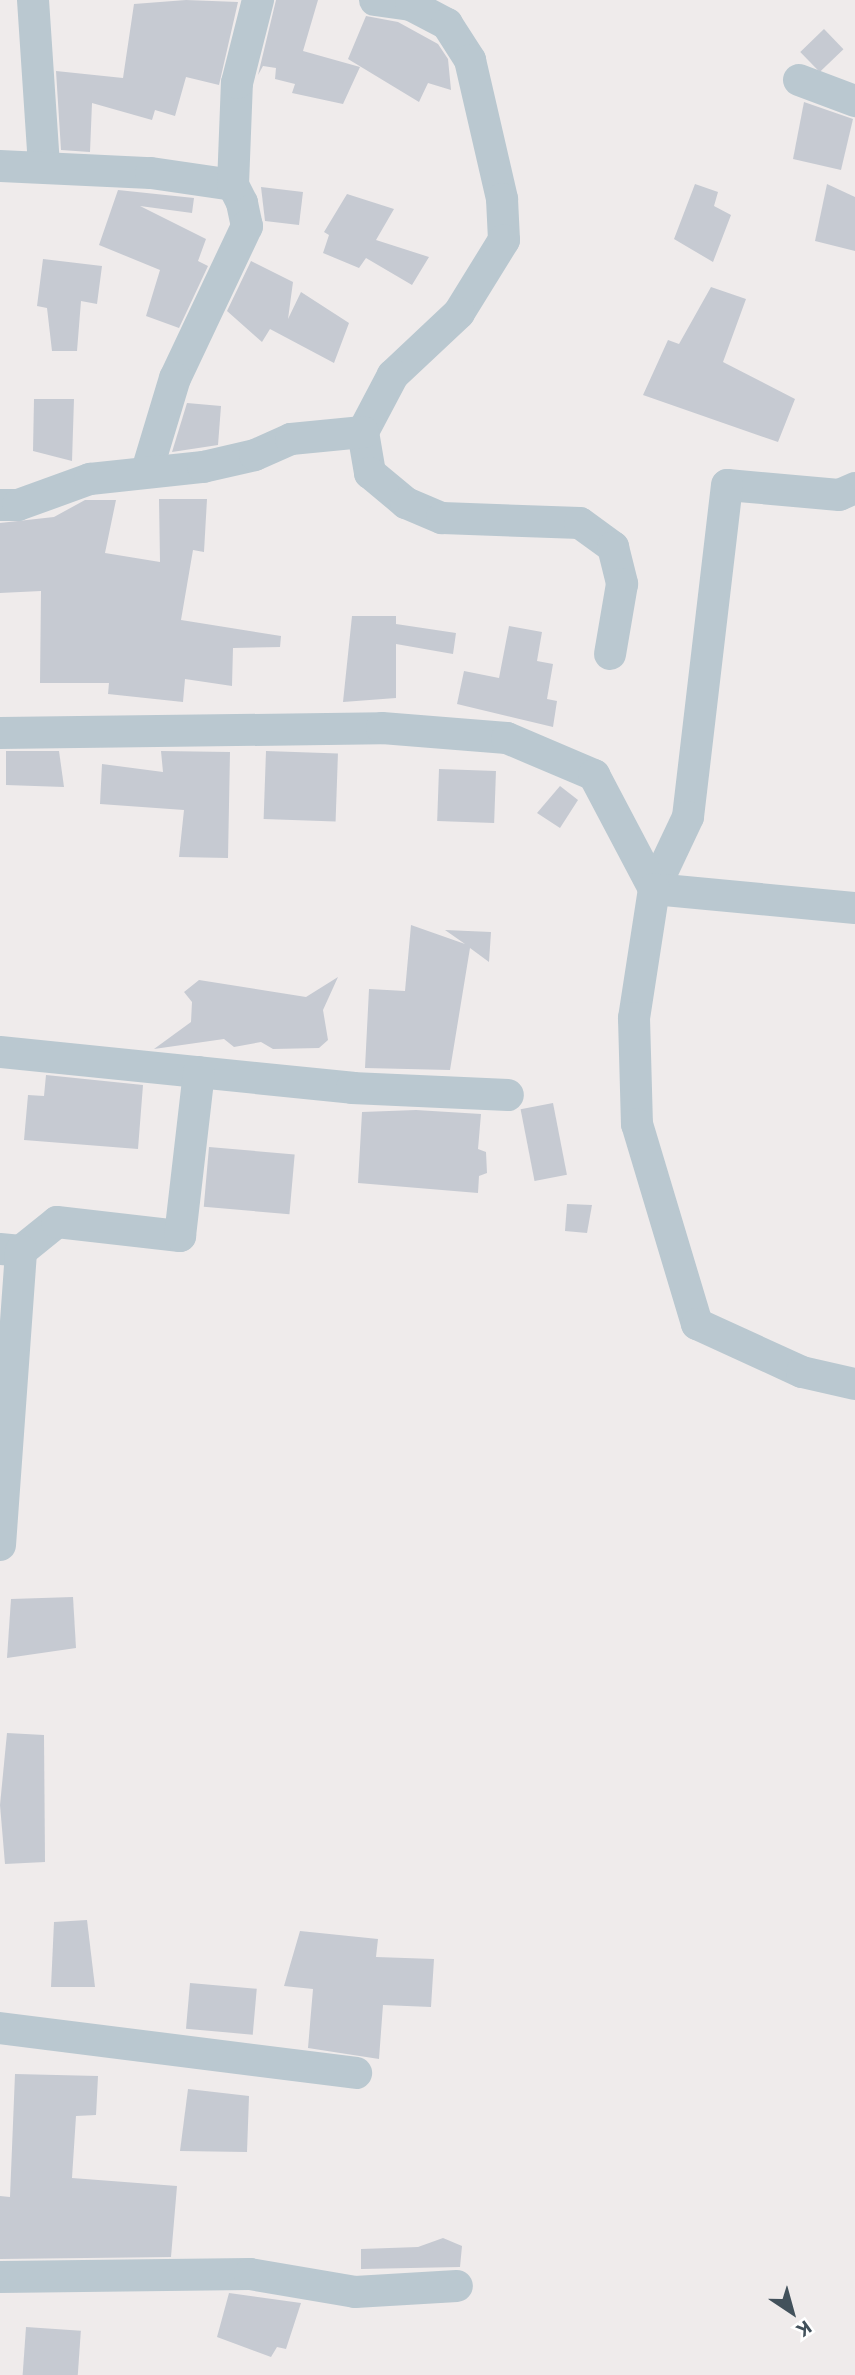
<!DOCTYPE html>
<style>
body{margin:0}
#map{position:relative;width:855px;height:2375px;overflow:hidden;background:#efebeb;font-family:"IBM Plex Sans",sans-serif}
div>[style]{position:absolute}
.building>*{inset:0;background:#c6cad2;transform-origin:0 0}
.minor>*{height:32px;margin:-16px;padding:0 16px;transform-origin:16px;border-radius:16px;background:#bac8d0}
span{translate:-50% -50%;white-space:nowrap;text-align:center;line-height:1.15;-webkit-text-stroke:5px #fff;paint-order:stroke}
.north{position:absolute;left:757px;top:2277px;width:70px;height:70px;-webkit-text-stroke:5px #fff;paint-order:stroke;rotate:144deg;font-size:19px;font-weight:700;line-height:28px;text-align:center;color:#42515b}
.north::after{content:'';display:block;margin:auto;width:24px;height:32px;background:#42515b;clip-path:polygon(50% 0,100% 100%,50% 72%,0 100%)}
</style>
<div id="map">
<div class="building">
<div style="clip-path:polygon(186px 0,238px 2px,219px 85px,186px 77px,175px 116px,155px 110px,152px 120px,92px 103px,90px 152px,61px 150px,56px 71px,123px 78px,134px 4px)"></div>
<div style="clip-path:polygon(276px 0,318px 0,303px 51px,360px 67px,343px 104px,292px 93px,295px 84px,275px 79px,276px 68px,263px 66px,258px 75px)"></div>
<div style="clip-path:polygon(366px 16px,398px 22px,438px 44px,448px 59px,451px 90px,428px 83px,419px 102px,348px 59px)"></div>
<div style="left:824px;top:29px;width:28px;height:33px;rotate:46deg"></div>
<div style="clip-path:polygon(804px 102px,853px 119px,841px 170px,793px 159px)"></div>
<div style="clip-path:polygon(695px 184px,718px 192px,714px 206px,731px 215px,713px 262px,674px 239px)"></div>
<div style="clip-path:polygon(827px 184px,855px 197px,855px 251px,815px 241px)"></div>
<div style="clip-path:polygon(261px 187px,303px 192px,299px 225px,265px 221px)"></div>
<div style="clip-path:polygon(118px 190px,194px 198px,192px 213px,140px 206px,206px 239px,198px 261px,208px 266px,179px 328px,146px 316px,160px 270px,99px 245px)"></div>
<div style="clip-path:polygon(347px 194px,394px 209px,376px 240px,429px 257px,412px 285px,366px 258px,359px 268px,323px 253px,329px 235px,324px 232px)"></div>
<div style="clip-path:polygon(43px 259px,102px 266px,97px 304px,81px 301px,77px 351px,52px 351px,47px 308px,37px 306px)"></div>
<div style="clip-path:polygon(251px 261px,293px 282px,288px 319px,301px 292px,349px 323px,334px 363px,270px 329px,262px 342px,227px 311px)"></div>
<div style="clip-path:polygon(711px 287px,746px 299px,723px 362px,795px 399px,778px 442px,643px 395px,668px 340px,679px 344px)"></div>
<div style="clip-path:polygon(34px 399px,74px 399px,72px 461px,33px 451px)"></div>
<div style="clip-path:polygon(187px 403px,221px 406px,218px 445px,172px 452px)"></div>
<div style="clip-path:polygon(159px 499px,207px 499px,204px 552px,193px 550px,181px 620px,281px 636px,280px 647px,233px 648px,232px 686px,185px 679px,183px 702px,108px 694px,109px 683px,40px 683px,41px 591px,0 593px,0 523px,54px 517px,85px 500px,116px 500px,105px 553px,160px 562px)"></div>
<div style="clip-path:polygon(352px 616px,396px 616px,396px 624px,456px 633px,453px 654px,396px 644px,396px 698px,343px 702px)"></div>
<div style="clip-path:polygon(509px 626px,542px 632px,537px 661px,553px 664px,547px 699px,557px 701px,553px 727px,457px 704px,464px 671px,499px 678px)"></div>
<div style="clip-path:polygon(6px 751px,59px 751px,64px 787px,6px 785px)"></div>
<div style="clip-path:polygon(161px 751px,230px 752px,228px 858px,179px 857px,184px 810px,100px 804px,102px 764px,163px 772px)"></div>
<div style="left:266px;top:751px;width:72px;height:68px;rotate:2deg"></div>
<div style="left:439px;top:769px;width:57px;height:52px;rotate:2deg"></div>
<div style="clip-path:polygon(560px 786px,578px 800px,560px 828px,537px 813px)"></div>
<div style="clip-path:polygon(411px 925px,465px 944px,445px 930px,491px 932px,489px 962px,470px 948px,450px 1070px,365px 1068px,369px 989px,405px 991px)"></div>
<div style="clip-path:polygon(338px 977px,323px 1010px,328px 1040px,319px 1048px,273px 1049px,261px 1042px,234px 1047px,224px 1039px,154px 1049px,191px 1022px,192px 1002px,184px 992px,199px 980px,306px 997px)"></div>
<div style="clip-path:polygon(46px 1075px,143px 1085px,138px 1149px,24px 1140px,28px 1095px,44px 1096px)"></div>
<div style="left:553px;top:1103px;width:73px;height:33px;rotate:79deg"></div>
<div style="clip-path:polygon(416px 1110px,481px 1114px,478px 1149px,486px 1152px,487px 1173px,479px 1176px,478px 1193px,358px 1183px,362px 1112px)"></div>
<div style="left:209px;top:1147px;width:86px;height:60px;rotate:5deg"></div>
<div style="clip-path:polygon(567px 1204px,592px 1205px,587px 1233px,565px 1231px)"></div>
<div style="clip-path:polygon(73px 1597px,76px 1648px,7px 1658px,11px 1599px)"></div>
<div style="clip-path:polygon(7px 1733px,44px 1735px,45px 1862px,5px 1864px,0 1805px)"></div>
<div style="clip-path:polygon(87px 1920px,95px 1987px,51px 1987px,54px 1922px)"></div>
<div style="clip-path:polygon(300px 1931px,378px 1939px,376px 1957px,434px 1959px,431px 2007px,383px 2005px,379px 2059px,308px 2048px,313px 1989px,284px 1986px)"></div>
<div style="left:190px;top:1983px;width:67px;height:46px;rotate:5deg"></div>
<div style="clip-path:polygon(15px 2074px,98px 2076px,96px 2115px,76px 2116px,72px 2178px,177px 2186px,171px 2257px,0 2259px,0 2196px,10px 2197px)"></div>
<div style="clip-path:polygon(188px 2089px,249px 2096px,247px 2152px,180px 2151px)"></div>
<div style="clip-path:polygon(443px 2238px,462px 2246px,460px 2267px,361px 2269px,361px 2249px,418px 2247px)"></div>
<div style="clip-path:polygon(229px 2293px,301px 2303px,286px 2349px,277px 2347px,271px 2357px,217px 2337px)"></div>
<div style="left:26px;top:2327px;width:55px;height:48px;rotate:4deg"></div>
</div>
<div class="minor">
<div style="left:33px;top:0;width:166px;rotate:86.2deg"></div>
<div style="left:375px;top:0;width:36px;rotate:8deg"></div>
<div style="left:411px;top:5px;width:41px;rotate:27.8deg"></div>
<div style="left:447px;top:24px;width:43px;rotate:57.4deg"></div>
<div style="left:470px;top:60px;width:143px;rotate:77deg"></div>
<div style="left:502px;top:199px;width:41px;rotate:87.2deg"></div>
<div style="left:504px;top:240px;width:86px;rotate:121.7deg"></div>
<div style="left:459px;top:313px;width:91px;rotate:136.8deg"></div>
<div style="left:393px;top:375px;width:64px;rotate:117.8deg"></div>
<div style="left:363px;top:432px;width:42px;rotate:80.3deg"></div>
<div style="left:370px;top:473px;width:47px;rotate:39.8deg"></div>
<div style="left:406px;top:503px;width:39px;rotate:23deg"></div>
<div style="left:442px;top:518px;width:138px;rotate:2.1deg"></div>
<div style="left:580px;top:523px;width:41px;rotate:36deg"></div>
<div style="left:613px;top:547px;width:38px;rotate:76deg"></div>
<div style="left:622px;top:584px;width:71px;rotate:99.7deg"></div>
<div style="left:799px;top:80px;width:60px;rotate:20.6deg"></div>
<div style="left:0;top:166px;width:151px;rotate:2.7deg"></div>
<div style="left:151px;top:173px;width:83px;rotate:8.3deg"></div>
<div style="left:233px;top:185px;width:20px;rotate:63deg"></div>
<div style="left:242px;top:203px;width:24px;rotate:78deg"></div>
<div style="left:247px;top:226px;width:168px;rotate:115.3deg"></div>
<div style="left:175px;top:378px;width:97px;rotate:106.8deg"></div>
<div style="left:233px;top:185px;width:102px;rotate:-87.8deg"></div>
<div style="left:237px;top:83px;width:86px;rotate:-75.8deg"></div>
<div style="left:855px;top:488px;width:17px;rotate:156deg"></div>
<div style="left:839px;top:495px;width:112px;rotate:-174.9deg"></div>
<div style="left:727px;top:485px;width:334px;rotate:96.7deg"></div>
<div style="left:688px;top:817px;width:80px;rotate:115.3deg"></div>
<div style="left:654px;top:889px;width:202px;rotate:5.4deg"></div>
<div style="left:0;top:505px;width:18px"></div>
<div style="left:18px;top:505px;width:77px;rotate:-19.9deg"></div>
<div style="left:90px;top:479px;width:114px;rotate:-6.1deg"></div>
<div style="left:203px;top:467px;width:53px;rotate:-13deg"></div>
<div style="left:255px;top:455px;width:39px;rotate:-24deg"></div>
<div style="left:291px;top:439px;width:72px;rotate:-5.6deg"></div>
<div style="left:0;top:733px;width:382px;rotate:-0.7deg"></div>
<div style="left:382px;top:728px;width:125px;rotate:4.6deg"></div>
<div style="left:507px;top:738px;width:95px;rotate:23deg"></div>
<div style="left:594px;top:775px;width:129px;rotate:62.2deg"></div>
<div style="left:654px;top:889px;width:131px;rotate:98.8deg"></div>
<div style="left:634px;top:1018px;width:106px;rotate:88.4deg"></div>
<div style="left:637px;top:1124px;width:209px;rotate:73.3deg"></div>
<div style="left:697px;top:1324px;width:115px;rotate:24.6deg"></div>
<div style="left:802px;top:1372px;width:54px;rotate:12.8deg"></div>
<div style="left:0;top:1052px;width:354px;rotate:5.8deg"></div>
<div style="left:352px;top:1088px;width:156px;rotate:2.6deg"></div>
<div style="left:0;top:1249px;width:21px;rotate:5deg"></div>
<div style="left:21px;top:1251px;width:46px;rotate:-38.9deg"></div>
<div style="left:57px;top:1222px;width:124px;rotate:6.5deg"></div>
<div style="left:180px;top:1236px;width:165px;rotate:-83.4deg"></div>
<div style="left:0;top:1545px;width:295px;rotate:-85.9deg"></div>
<div style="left:0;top:2028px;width:359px;rotate:7.2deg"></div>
<div style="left:0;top:2277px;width:250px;rotate:-0.7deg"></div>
<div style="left:250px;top:2274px;width:107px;rotate:9.7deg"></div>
<div style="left:355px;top:2292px;width:102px;rotate:-3.4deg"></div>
</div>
<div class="north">K</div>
</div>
